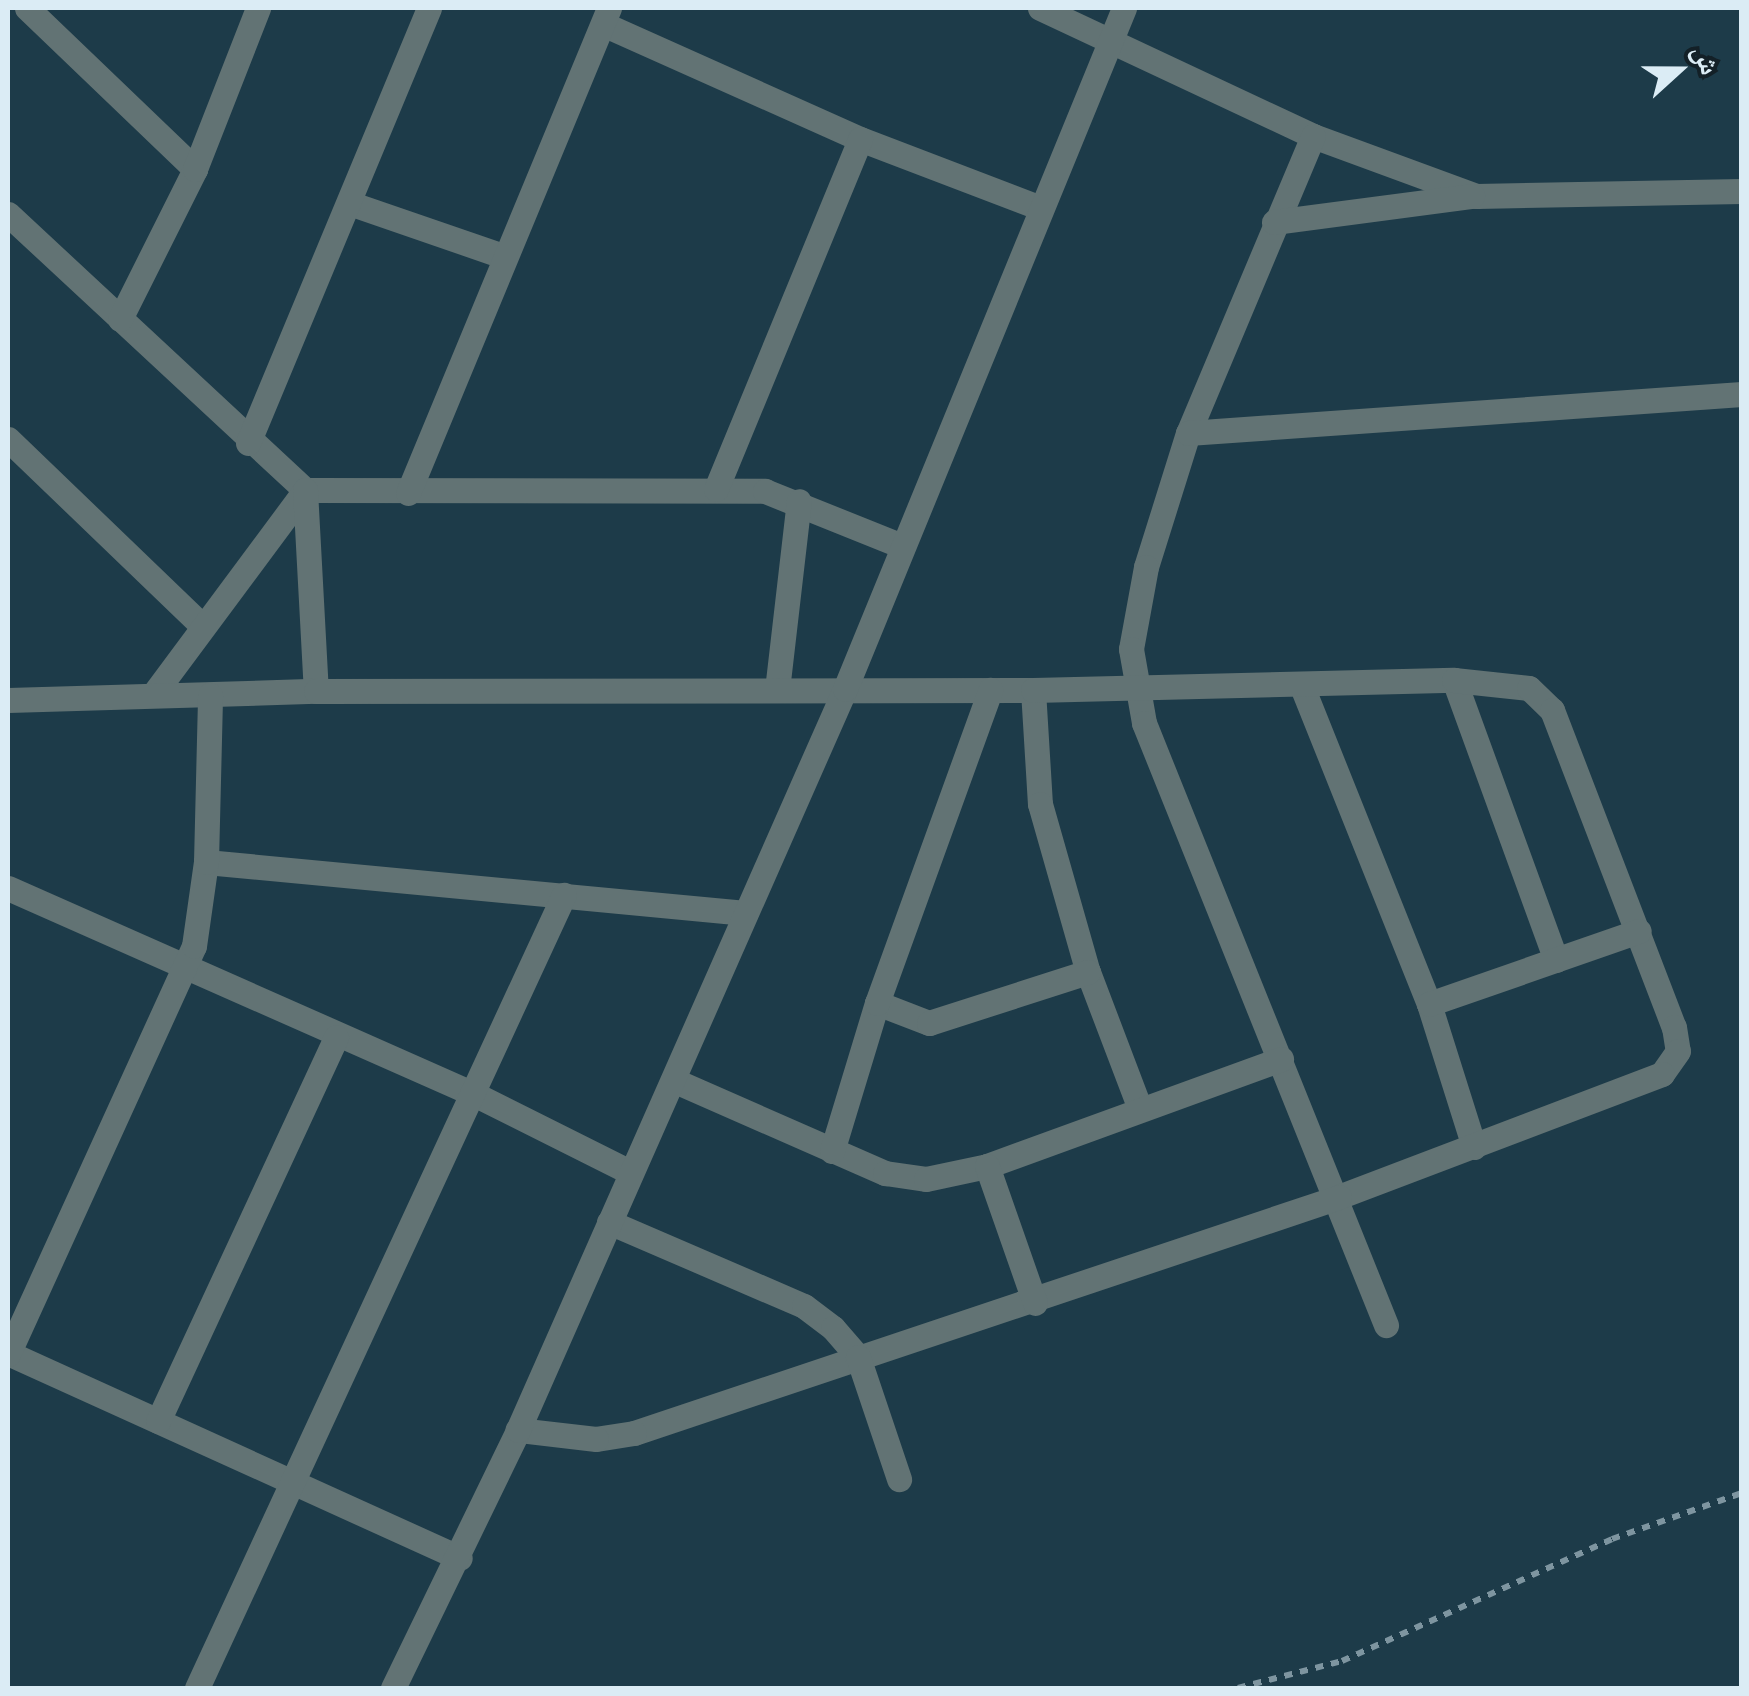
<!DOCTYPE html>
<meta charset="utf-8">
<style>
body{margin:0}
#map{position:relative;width:1749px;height:1696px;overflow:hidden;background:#1d3b49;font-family:"Archivo Narrow","Noto Naskh Arabic",sans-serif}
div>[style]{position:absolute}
.path>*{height:6px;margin-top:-3px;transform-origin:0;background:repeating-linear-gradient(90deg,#7e95a0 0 8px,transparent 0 16px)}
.street>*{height:25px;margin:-12.5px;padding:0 12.5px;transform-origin:12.5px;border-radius:12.5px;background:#627374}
span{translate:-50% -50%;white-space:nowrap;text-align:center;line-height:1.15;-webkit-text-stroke:10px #132027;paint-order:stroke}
.frame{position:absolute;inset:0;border:10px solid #dbecf5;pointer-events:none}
.north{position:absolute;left:1629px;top:20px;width:100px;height:100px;-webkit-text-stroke:8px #132027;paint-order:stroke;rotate:69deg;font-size:28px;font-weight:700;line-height:40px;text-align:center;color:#dbecf5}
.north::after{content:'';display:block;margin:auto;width:35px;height:45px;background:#dbecf5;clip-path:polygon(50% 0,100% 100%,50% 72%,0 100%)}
</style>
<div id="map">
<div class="path">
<div style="left:1238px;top:1688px;width:107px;rotate:-14.6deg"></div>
<div style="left:1342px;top:1661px;width:296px;rotate:-24.3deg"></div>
<div style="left:1612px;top:1539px;width:138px;rotate:-19.5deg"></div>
</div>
<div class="street">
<div style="left:27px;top:8px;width:233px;rotate:43.8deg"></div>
<div style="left:1040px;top:8px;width:302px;rotate:25.1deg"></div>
<div style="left:1313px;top:136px;width:174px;rotate:20.2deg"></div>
<div style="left:1476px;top:196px;width:266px;rotate:-1.1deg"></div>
<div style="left:603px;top:24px;width:282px;rotate:24.1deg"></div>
<div style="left:860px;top:139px;width:191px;rotate:20.9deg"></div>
<div style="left:1313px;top:136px;width:322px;rotate:112.8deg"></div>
<div style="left:1188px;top:433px;width:140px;rotate:107.4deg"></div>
<div style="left:1146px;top:567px;width:83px;rotate:100.4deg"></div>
<div style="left:1131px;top:649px;width:75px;rotate:80deg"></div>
<div style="left:1144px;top:723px;width:649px;rotate:68.1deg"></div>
<div style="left:352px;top:204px;width:160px;rotate:19deg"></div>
<div style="left:8px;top:214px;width:405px;rotate:42.9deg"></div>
<div style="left:305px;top:490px;width:460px;rotate:0.1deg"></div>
<div style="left:765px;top:491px;width:148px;rotate:21.9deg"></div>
<div style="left:1274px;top:222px;width:200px;rotate:-7.5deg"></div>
<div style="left:120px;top:319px;width:168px;rotate:-63.4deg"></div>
<div style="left:195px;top:169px;width:173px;rotate:-68.6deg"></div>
<div style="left:1188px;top:433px;width:555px;rotate:-4.03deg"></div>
<div style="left:8px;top:439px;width:269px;rotate:43.9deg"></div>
<div style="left:248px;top:443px;width:471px;rotate:-67.4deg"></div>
<div style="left:716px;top:489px;width:378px;rotate:-67.6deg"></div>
<div style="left:408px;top:493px;width:525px;rotate:-67.49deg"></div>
<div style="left:1454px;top:680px;width:298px;rotate:70deg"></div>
<div style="left:1301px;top:684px;width:345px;rotate:68.2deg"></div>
<div style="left:1429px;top:1004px;width:150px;rotate:72.5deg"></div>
<div style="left:777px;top:690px;width:190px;rotate:-83.4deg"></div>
<div style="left:1033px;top:690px;width:114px;rotate:86.5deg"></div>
<div style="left:1040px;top:804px;width:175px;rotate:74.1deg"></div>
<div style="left:1088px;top:972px;width:147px;rotate:69.2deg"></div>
<div style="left:153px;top:695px;width:255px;rotate:-53.4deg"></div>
<div style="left:305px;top:490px;width:201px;rotate:86.9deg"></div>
<div style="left:8px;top:700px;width:308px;rotate:-1.7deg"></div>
<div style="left:316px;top:691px;width:717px;rotate:-0.08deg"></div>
<div style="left:1033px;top:690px;width:421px;rotate:-1.4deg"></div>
<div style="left:1454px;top:680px;width:75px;rotate:6.1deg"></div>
<div style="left:1529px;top:688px;width:32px;rotate:44deg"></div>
<div style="left:1552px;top:710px;width:340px;rotate:69deg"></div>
<div style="left:1674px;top:1027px;width:24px;rotate:81deg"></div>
<div style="left:1678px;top:1051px;width:28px;rotate:125deg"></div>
<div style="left:1662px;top:1074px;width:346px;rotate:159.2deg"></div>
<div style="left:1339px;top:1197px;width:743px;rotate:161.49deg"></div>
<div style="left:634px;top:1433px;width:38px;rotate:171deg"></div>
<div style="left:596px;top:1439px;width:79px;rotate:-173.4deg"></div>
<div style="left:206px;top:862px;width:542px;rotate:5.4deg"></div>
<div style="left:8px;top:888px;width:512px;rotate:23.86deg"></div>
<div style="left:476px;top:1095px;width:172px;rotate:26.6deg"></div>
<div style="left:877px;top:1003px;width:56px;rotate:21deg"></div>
<div style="left:929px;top:1023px;width:167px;rotate:-17.8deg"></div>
<div style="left:1429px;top:1004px;width:222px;rotate:-19.2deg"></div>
<div style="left:673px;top:1080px;width:232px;rotate:23.7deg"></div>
<div style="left:885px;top:1173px;width:41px;rotate:8.3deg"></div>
<div style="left:926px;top:1179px;width:62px;rotate:-12deg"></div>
<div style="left:987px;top:1166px;width:313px;rotate:-20deg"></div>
<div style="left:832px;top:1151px;width:155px;rotate:-73.1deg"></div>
<div style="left:877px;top:1003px;width:333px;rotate:-70.1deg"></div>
<div style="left:987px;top:1166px;width:145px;rotate:70.7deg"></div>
<div style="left:609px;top:1222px;width:212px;rotate:23.3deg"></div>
<div style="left:804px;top:1306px;width:36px;rotate:37deg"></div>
<div style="left:833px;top:1328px;width:38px;rotate:49deg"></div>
<div style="left:858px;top:1357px;width:129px;rotate:71.4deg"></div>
<div style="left:8px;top:1353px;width:496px;rotate:24.4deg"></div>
<div style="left:8px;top:1354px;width:448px;rotate:-65.5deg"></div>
<div style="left:194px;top:946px;width:85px;rotate:-81.9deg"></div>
<div style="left:206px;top:862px;width:167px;rotate:-88.6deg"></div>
<div style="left:158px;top:1421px;width:423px;rotate:-65.1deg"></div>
<div style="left:197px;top:1688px;width:874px;rotate:-65.17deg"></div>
<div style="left:393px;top:1688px;width:287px;rotate:-64.1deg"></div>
<div style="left:518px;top:1430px;width:810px;rotate:-66.19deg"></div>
<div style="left:845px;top:689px;width:736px;rotate:-67.72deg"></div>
</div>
<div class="frame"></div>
<div class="north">ش</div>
</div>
